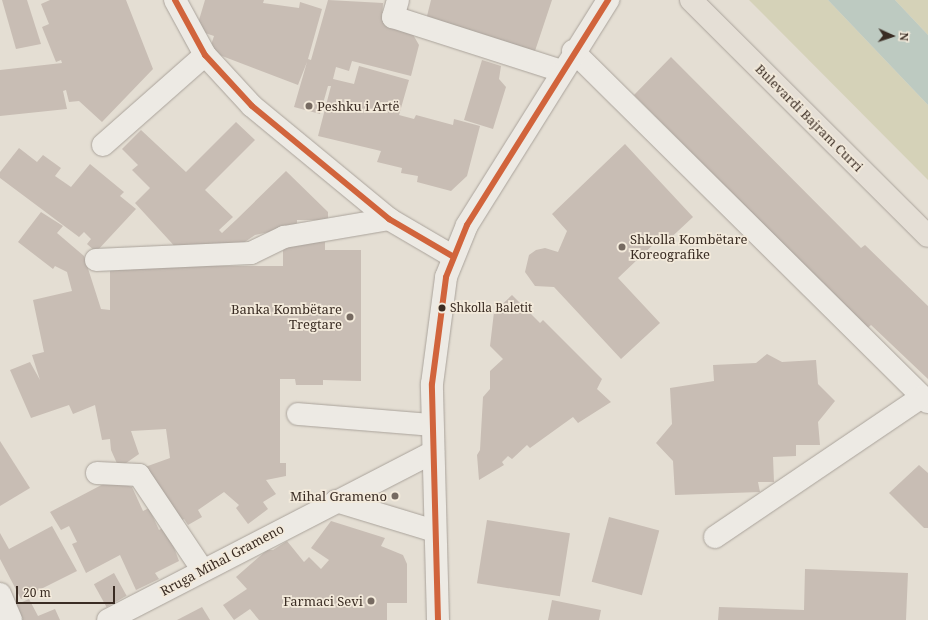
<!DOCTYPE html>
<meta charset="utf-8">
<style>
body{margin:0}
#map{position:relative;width:928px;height:620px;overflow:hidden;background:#e4ded3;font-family:"Noto Serif",serif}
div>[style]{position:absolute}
.green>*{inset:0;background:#d5d2b8}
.water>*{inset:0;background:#bdcac1}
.building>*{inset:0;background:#c8bdb4;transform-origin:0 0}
.roads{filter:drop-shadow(0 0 1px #aaa39b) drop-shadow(0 0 1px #aaa39b)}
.minor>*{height:22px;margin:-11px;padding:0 11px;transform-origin:11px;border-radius:11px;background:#edeae4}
.major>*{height:22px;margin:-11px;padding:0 11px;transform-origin:11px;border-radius:11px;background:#e5dfd6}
.bus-1>*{height:6px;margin:-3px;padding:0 3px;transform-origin:3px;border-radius:3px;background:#d1643c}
.dots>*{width:11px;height:11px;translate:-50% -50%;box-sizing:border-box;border:2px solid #f3eadb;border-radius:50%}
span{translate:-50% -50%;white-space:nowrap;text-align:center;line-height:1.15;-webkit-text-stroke:3.5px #f3eadb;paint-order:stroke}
.bus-label{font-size:12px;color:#3a2c23}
.left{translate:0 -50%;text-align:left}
.poi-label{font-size:13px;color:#3a2c23}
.right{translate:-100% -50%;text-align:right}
.street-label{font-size:13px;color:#3a2c23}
.north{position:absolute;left:872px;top:16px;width:40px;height:40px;-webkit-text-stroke:3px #f3eadb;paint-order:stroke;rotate:93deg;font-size:11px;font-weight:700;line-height:16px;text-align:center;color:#3a2c23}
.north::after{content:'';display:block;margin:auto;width:14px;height:18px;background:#3a2c23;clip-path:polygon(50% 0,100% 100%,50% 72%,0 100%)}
.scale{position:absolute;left:16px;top:586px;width:99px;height:18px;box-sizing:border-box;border:2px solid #3a2c23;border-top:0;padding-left:5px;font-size:12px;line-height:14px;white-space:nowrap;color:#3a2c23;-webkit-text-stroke:3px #f3eadb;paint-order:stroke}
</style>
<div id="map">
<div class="green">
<div style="clip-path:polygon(749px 0,828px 0,928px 105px,928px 180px)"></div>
<div style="clip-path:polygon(895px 0,928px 0,928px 35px)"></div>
</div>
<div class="water">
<div style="clip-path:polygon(828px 0,895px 0,928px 35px,928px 105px)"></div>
</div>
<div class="building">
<div style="clip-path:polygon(2px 0,27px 0,41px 44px,16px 49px)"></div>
<div style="clip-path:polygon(50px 0,126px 0,153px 69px,102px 122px,79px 101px,69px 102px,66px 90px,63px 91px,67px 109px,0 116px,0 70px,62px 63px,61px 60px,56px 62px,42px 27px,49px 24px,41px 4px)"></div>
<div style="clip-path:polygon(205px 0,264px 0,263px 3px,299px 8px,300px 2px,322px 9px,308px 59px,311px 60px,328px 0,383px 3px,382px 21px,411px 31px,419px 45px,411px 76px,352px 61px,349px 71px,336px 67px,333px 79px,354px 84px,359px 66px,409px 80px,399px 115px,414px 119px,416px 115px,453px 125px,454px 119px,480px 126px,467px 176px,451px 191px,417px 182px,418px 176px,401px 173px,402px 168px,377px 162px,381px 151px,318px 136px,331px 86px,328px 86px,320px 114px,294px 107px,307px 62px,298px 85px,209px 51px,214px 36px,196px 30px)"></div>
<div style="clip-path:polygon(431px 0,552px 0,534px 54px,426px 20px)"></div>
<div style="clip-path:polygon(671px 57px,861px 248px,865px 245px,928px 306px,928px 379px,871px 325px,863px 332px,826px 287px,634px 95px)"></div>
<div style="clip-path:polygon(482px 60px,501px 66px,499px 79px,506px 87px,493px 129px,464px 120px)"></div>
<div style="clip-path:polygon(236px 122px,255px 140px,205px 190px,233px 217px,219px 230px,222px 233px,236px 220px,286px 171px,328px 212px,328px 220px,297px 220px,297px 226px,255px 235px,236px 248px,222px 243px,216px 249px,179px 251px,135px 203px,150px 188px,132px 170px,138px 165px,122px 149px,141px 130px,186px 172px)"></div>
<div style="clip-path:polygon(625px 144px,693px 217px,663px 245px,658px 240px,618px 278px,660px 323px,621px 359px,554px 287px,535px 286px,525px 272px,529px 255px,536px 250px,545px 248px,558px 252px,567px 231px,552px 214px)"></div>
<div style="clip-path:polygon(19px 148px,37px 162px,43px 155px,61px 168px,55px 176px,71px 187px,90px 164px,124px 192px,120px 196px,136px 209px,96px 252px,87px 244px,91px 239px,84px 232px,79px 237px,0 178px,0 172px)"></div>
<div style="clip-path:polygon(41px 212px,63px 226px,57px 233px,84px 256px,101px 309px,110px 310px,110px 270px,131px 270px,131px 266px,283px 266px,283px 243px,325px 242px,325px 250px,361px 250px,361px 381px,323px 380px,323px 385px,296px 385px,295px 379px,280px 379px,280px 463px,286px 463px,286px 476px,266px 480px,276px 494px,263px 502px,268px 509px,248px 524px,236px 508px,239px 505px,224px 492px,198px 510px,202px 517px,188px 525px,184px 519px,180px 521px,145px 467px,170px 458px,166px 429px,131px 431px,139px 454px,119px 468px,111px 450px,110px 439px,102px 440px,95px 405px,73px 414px,69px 405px,31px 418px,10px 370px,30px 362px,40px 380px,32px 355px,44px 352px,33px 300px,72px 291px,67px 272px,55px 266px,53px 269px,18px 242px)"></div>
<div style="clip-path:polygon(512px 295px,540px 323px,543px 320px,602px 379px,597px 389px,611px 402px,578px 423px,573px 417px,530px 448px,527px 445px,512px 459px,508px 456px,502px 462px,504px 465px,479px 480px,477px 455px,480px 450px,483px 397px,490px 389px,490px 371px,503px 359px,490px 346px,494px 312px)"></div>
<div style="clip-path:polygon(767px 354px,782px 362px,816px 360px,818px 384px,835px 401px,818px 422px,820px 445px,796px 445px,796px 456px,773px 457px,774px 482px,758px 482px,760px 492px,675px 495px,673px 461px,656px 443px,672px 424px,670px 388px,714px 381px,713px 365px,756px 363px)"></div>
<div style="clip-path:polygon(0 441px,30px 488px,0 506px)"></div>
<div style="clip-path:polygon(919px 465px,928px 473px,928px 528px,924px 528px,889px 493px)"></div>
<div style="clip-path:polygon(111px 480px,132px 487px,143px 511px,149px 508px,159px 530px,166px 526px,179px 561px,155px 573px,159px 579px,136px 590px,120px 555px,86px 573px,72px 544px,77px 542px,69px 526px,61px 530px,50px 512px)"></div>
<div style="left:609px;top:517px;width:52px;height:67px;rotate:15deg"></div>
<div style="left:487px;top:520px;width:84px;height:64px;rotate:9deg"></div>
<div style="clip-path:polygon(331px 521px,385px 538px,381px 546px,403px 555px,407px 564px,407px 603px,387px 603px,387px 620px,259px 620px,250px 609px,234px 620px,223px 605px,247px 589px,236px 577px,267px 550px,273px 550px,287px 541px,304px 562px,309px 557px,321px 569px,329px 560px,311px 548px)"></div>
<div style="clip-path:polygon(52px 526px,77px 571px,21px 599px,0 559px,0 533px,9px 549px)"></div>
<div style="clip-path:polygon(805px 569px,908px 573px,906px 620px,718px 620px,719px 607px,804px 610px)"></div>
<div style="left:114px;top:573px;width:26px;height:23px;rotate:61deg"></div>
<div style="clip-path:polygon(29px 599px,38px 616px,55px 609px,60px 620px,19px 620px,13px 606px)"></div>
<div style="clip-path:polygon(552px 600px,601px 610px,599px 620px,548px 620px)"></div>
<div style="clip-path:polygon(202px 607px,210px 620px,177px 620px)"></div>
</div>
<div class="roads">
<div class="minor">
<div style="left:175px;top:0;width:63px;rotate:61.4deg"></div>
<div style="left:205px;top:55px;width:69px;rotate:47.3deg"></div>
<div style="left:252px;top:106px;width:178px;rotate:39.5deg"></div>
<div style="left:389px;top:219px;width:73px;rotate:30.4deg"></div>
<div style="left:398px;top:0;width:18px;rotate:106deg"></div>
<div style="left:393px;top:17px;width:176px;rotate:17.8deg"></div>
<div style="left:573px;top:51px;width:499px;rotate:44.7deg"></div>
<div style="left:103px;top:145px;width:136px;rotate:-41.4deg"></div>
<div style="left:96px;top:260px;width:155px;rotate:-2.6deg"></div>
<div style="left:251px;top:253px;width:37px;rotate:-26deg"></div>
<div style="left:284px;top:237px;width:107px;rotate:-9.7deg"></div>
<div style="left:298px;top:414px;width:134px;rotate:4.7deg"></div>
<div style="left:97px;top:473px;width:42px;rotate:2.7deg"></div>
<div style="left:139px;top:475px;width:113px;rotate:56.2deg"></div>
<div style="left:336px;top:501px;width:103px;rotate:16.9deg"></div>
<div style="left:715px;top:537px;width:250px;rotate:-34.1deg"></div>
<div style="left:0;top:594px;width:28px;rotate:67deg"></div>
<div style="left:108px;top:620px;width:366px;rotate:-27.3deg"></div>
<div style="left:438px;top:620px;width:236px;rotate:-91.5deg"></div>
<div style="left:432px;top:384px;width:108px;rotate:-82.5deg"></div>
<div style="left:446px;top:277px;width:56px;rotate:-68deg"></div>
<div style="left:467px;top:225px;width:266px;rotate:-57.9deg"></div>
</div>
<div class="major">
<div style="left:691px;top:0;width:334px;rotate:44.9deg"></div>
</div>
</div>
<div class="bus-1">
<div style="left:175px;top:0;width:63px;rotate:61.4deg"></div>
<div style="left:205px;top:55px;width:69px;rotate:47.3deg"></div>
<div style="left:252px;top:106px;width:178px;rotate:39.5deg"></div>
<div style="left:389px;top:219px;width:73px;rotate:30.4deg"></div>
<div style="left:438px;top:620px;width:236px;rotate:-91.5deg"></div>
<div style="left:432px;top:384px;width:108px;rotate:-82.5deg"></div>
<div style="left:446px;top:277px;width:56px;rotate:-68deg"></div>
<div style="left:467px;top:225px;width:266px;rotate:-57.9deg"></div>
</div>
<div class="dots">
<div style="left:309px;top:106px;background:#766a61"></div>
<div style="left:622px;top:247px;background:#766a61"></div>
<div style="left:442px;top:308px;background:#3a2c23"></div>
<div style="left:350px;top:317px;background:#766a61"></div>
<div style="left:395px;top:496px;background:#766a61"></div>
<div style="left:371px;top:601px;background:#766a61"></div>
</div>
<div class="bus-label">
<span class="left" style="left:450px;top:308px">Shkolla Baletit</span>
</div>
<div class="poi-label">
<span class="left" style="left:317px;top:106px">Peshku i Artë</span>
<span class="left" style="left:630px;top:247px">Shkolla Kombëtare<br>Koreografike</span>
<span class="right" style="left:342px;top:317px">Banka Kombëtare<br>Tregtare</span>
<span class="right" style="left:387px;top:496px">Mihal Grameno</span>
<span class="right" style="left:363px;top:601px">Farmaci Sevi</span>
</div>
<div class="street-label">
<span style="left:809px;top:118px;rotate:45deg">Bulevardi Bajram Curri</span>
<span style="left:222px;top:560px;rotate:-28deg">Rruga Mihal Grameno</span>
</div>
<div class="north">N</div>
<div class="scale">20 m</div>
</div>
